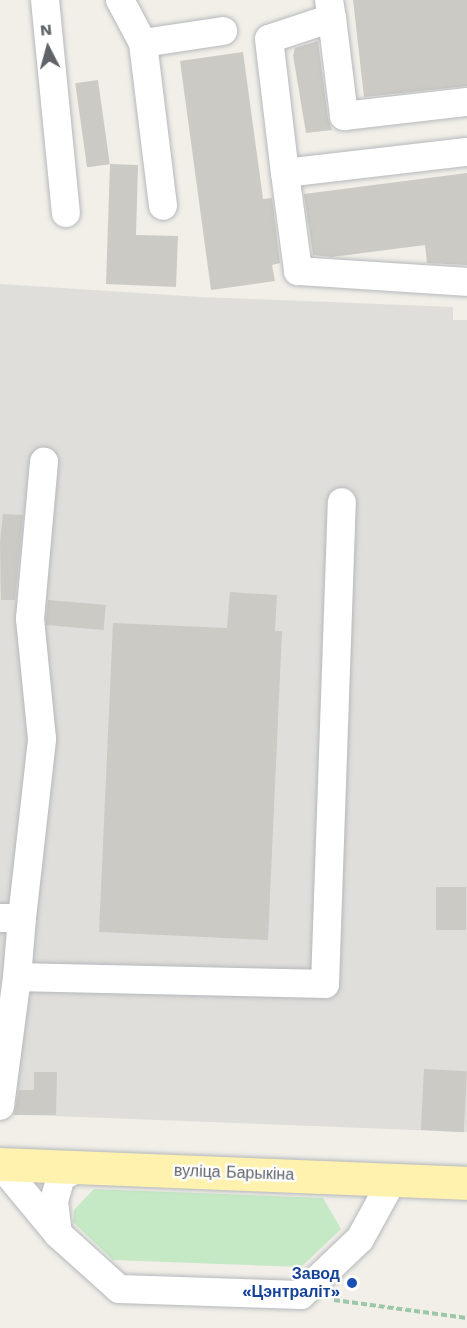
<!DOCTYPE html>
<meta charset="utf-8">
<style>
body{margin:0}
#map{position:relative;width:467px;height:1328px;overflow:hidden;background:#f1efe8;font-family:"Work Sans",sans-serif}
div>[style]{position:absolute}
.industrial>*{inset:0;background:#e0deda}
.green>*{inset:0;background:#c5e8c5}
.building>*{inset:0;background:#cccac5;transform-origin:0 0}
.path>*{height:4px;margin-top:-2px;transform-origin:0;background:repeating-linear-gradient(90deg,#9cc7a9 0 6px,transparent 0 9px)}
.roads{filter:drop-shadow(0 0 2px #b5b8bc) drop-shadow(0 0 2px #b5b8bc)}
.minor>*{height:28px;margin:-14px;padding:0 14px;transform-origin:14px;border-radius:14px;background:#fff}
.major>*{height:33px;margin:-16.5px;padding:0 16.5px;transform-origin:16.5px;border-radius:16.5px;background:#fff2af}
.dots>*{width:16px;height:16px;translate:-50% -50%;box-sizing:border-box;border:3px solid #fff;border-radius:50%}
span{translate:-50% -50%;white-space:nowrap;text-align:center;line-height:1.15;-webkit-text-stroke:4.5px #fff;paint-order:stroke}
.street-label{font-size:16px;color:#5f6368}
.transit-label{font-size:16px;color:#164399;font-weight:700}
.right{translate:-100% -50%;text-align:right}
.north{position:absolute;left:18px;top:18px;width:60px;height:60px;-webkit-text-stroke:4px #fff;paint-order:stroke;rotate:354deg;font-size:16px;font-weight:700;line-height:24px;text-align:center;color:#5f6368}
.north::after{content:'';display:block;margin:auto;width:21px;height:27px;background:#5f6368;clip-path:polygon(50% 0,100% 100%,50% 72%,0 100%)}
</style>
<div id="map">
<div class="industrial">
<div style="clip-path:polygon(0 284px,201px 297px,453px 307px,453px 320px,467px 320px,467px 1132px,0 1114px)"></div>
</div>
<div class="green">
<div style="clip-path:polygon(94px 1189px,323px 1198px,341px 1229px,301px 1267px,113px 1260px,73px 1222px,74px 1210px)"></div>
</div>
<div class="building">
<div style="clip-path:polygon(353px 0,467px 0,467px 86px,364px 97px)"></div>
<div style="clip-path:polygon(318px 41px,328px 118px,332px 130px,306px 133px,293px 55px,295px 48px)"></div>
<div style="clip-path:polygon(243px 52px,263px 199px,272px 198px,280px 263px,272px 265px,275px 281px,211px 290px,180px 61px)"></div>
<div style="left:98px;top:80px;width:85px;height:23px;rotate:82deg"></div>
<div style="clip-path:polygon(110px 164px,138px 165px,136px 235px,178px 236px,176px 287px,106px 284px)"></div>
<div style="clip-path:polygon(467px 173px,467px 265px,427px 263px,425px 245px,332px 257px,313px 255px,304px 194px)"></div>
<div style="clip-path:polygon(3px 514px,23px 515px,15px 600px,1px 600px,0 542px)"></div>
<div style="clip-path:polygon(230px 592px,277px 595px,275px 631px,282px 631px,268px 940px,99px 932px,113px 623px,227px 628px)"></div>
<div style="left:48px;top:600px;width:58px;height:25px;rotate:5deg"></div>
<div style="left:436px;top:887px;width:30px;height:43px"></div>
<div style="left:424px;top:1069px;width:43px;height:61px;rotate:3deg"></div>
<div style="clip-path:polygon(34px 1072px,57px 1072px,56px 1115px,14px 1115px,19px 1090px,34px 1090px)"></div>
</div>
<div class="path">
<div style="left:334px;top:1300px;width:134px;rotate:7.7deg"></div>
</div>
<div class="roads">
<div class="minor">
<div style="left:45px;top:0;width:214px;rotate:84.4deg"></div>
<div style="left:120px;top:0;width:49px;rotate:61.9deg"></div>
<div style="left:143px;top:43px;width:164px;rotate:83deg"></div>
<div style="left:329px;top:0;width:18px;rotate:81deg"></div>
<div style="left:332px;top:18px;width:66px;rotate:161.6deg"></div>
<div style="left:269px;top:39px;width:135px;rotate:83.2deg"></div>
<div style="left:285px;top:173px;width:183px;rotate:-6.6deg"></div>
<div style="left:332px;top:18px;width:99px;rotate:83deg"></div>
<div style="left:344px;top:116px;width:124px;rotate:-6.5deg"></div>
<div style="left:143px;top:43px;width:81px;rotate:-8.5deg"></div>
<div style="left:285px;top:173px;width:99px;rotate:82.4deg"></div>
<div style="left:298px;top:271px;width:169px;rotate:3.7deg"></div>
<div style="left:0;top:918px;width:22px"></div>
<div style="left:22px;top:918px;width:59px;rotate:94.8deg"></div>
<div style="left:17px;top:977px;width:130px;rotate:97.5deg"></div>
<div style="left:22px;top:918px;width:180px;rotate:-83.6deg"></div>
<div style="left:42px;top:739px;width:121px;rotate:-95.7deg"></div>
<div style="left:30px;top:619px;width:158px;rotate:-84.9deg"></div>
<div style="left:17px;top:977px;width:308px;rotate:1.3deg"></div>
<div style="left:325px;top:984px;width:482px;rotate:-88deg"></div>
<div style="left:0;top:1164px;width:91px;rotate:50.4deg"></div>
<div style="left:58px;top:1234px;width:82px;rotate:42deg"></div>
<div style="left:119px;top:1289px;width:182px;rotate:1.9deg"></div>
<div style="left:301px;top:1295px;width:81px;rotate:-43.5deg"></div>
<div style="left:360px;top:1239px;width:68px;rotate:-61.2deg"></div>
<div style="left:58px;top:1234px;width:33px;rotate:-97deg"></div>
<div style="left:54px;top:1201px;width:25px;rotate:-74deg"></div>
<div style="left:61px;top:1177px;width:21px;rotate:-28deg"></div>
</div>
<div class="major">
<div style="left:0;top:1164px;width:467px;rotate:2.3deg"></div>
</div>
</div>
<div class="dots">
<div style="left:352px;top:1283px;background:#1a4fb4"></div>
</div>
<div class="street-label">
<span style="left:234px;top:1173px;rotate:2deg">вуліца Барыкіна</span>
</div>
<div class="transit-label">
<span class="right" style="left:340px;top:1283px">Завод<br>«Цэнтраліт»</span>
</div>
<div class="north">N</div>
</div>
